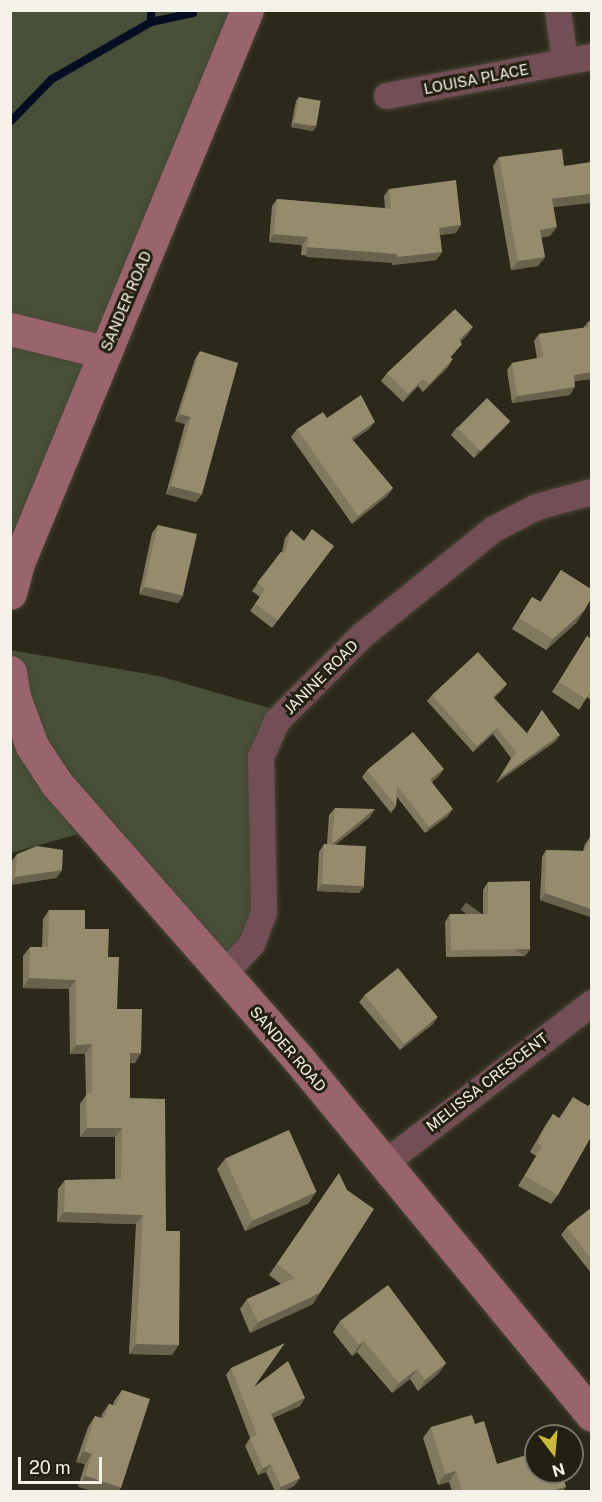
<!DOCTYPE html>
<style>
body{margin:0}
#map{position:relative;width:602px;height:1502px;overflow:hidden;background:#2d291a;font-family:"Public Sans",sans-serif}
div>[style]{position:absolute}
.green>*{inset:0;background:#485039}
.stream>*{height:8px;margin:-4px;padding:0 4px;transform-origin:4px;border-radius:4px;background:#040d21}
.roads{filter:drop-shadow(0 0 2px #494537) drop-shadow(0 0 2px #494537)}
.street>*{height:26px;margin:-13px;padding:0 13px;transform-origin:13px;border-radius:13px;background:#724f55}
.secondary>*{height:33px;margin:-16.5px;padding:0 16.5px;transform-origin:16.5px;border-radius:16.5px;background:#9a646d}
.wall>*{inset:0;background:#80785f}
.shaded-wall>*{inset:0;background:#68624d;transform-origin:0 0}
.building>*{inset:0;background:#958c6e;transform-origin:0 0}
span{translate:-50% -50%;white-space:nowrap;text-align:center;line-height:1.15;-webkit-text-stroke:6px #231f11;paint-order:stroke}
.street-label{font-size:15px;color:#f4f2e8}
.frame{position:absolute;inset:0;border:12px solid #f4f2e8;pointer-events:none}
.north{position:absolute;left:524px;top:1424px;width:60px;height:60px;box-sizing:border-box;background:#231f11;border:2px solid #777367;border-radius:50%;rotate:164deg;font-size:16px;font-weight:700;line-height:24px;text-align:center;color:#f4f2e8}
.north::after{content:'';display:block;margin:auto;width:21px;height:27px;background:#c9ba3a;clip-path:polygon(50% 0,100% 100%,50% 72%,0 100%)}
.scale{position:absolute;left:18px;top:1457px;width:84px;height:27px;box-sizing:border-box;border:3px solid #f4f2e8;border-top:0;padding-left:8px;font-size:18px;line-height:21px;white-space:nowrap;color:#f4f2e8;-webkit-text-stroke:4px #231f11;paint-order:stroke}
</style>
<div id="map">
<div class="green">
<div style="clip-path:polygon(11px 11px,249px 11px,11px 593px)"></div>
<div style="clip-path:polygon(10px 650px,159px 676px,283px 712px,270px 731px,262px 912px,223px 974px,96px 829px,11px 853px)"></div>
</div>
<div class="stream">
<div style="left:151px;top:22px;width:43px;rotate:-12.1deg"></div>
<div style="left:10px;top:122px;width:60px;rotate:-45.7deg"></div>
<div style="left:52px;top:79px;width:114px;rotate:-29.9deg"></div>
<div style="left:151px;top:22px;width:12px;rotate:-90deg"></div>
</div>
<div class="roads">
<div class="street">
<div style="left:558px;top:10px;width:51px;rotate:82.2deg"></div>
<div style="left:387px;top:96px;width:209px;rotate:-10.8deg"></div>
<div style="left:223px;top:975px;width:42px;rotate:-46.9deg"></div>
<div style="left:252px;top:944px;width:33px;rotate:-69deg"></div>
<div style="left:264px;top:913px;width:156px;rotate:-91.1deg"></div>
<div style="left:261px;top:757px;width:39px;rotate:-66deg"></div>
<div style="left:277px;top:721px;width:122px;rotate:-45deg"></div>
<div style="left:363px;top:635px;width:169px;rotate:-39deg"></div>
<div style="left:494px;top:529px;width:48px;rotate:-27.1deg"></div>
<div style="left:537px;top:507px;width:57px;rotate:-15.3deg"></div>
<div style="left:384px;top:1164px;width:263px;rotate:-37.7deg"></div>
</div>
<div class="secondary">
<div style="left:10px;top:329px;width:98px;rotate:13.6deg"></div>
<div style="left:10px;top:593px;width:31px;rotate:-75deg"></div>
<div style="left:18px;top:563px;width:599px;rotate:-67.51deg"></div>
<div style="left:10px;top:672px;width:25px;rotate:81deg"></div>
<div style="left:14px;top:697px;width:52px;rotate:69.8deg"></div>
<div style="left:32px;top:746px;width:45px;rotate:56.7deg"></div>
<div style="left:57px;top:784px;width:370px;rotate:48.7deg"></div>
<div style="left:301px;top:1062px;width:457px;rotate:50.5deg"></div>
</div>
</div>
<div class="wall">
<div style="clip-path:polygon(299px 97px,313px 131px,291px 127px,296px 101px)"></div>
<div style="clip-path:polygon(499px 157px,553px 207px,550px 236px,541px 237px,545px 257px,538px 266px,511px 270px,493px 166px)"></div>
<div style="clip-path:polygon(389px 189px,456px 233px,440px 235px,442px 252px,436px 260px,392px 265px,392px 262px,301px 255px,302px 245px,269px 242px,272px 206px,277px 199px,385px 208px,384px 196px)"></div>
<div style="clip-path:polygon(591px 321px,591px 379px,574px 381px,570px 395px,512px 403px,507px 370px,512px 363px,537px 358px,534px 341px,539px 334px,583px 328px,588px 322px)"></div>
<div style="clip-path:polygon(468px 334px,460px 342px,462px 344px,451px 357px,448px 367px,423px 392px,418px 386px,403px 402px,381px 381px,387px 373px)"></div>
<div style="clip-path:polygon(200px 351px,202px 494px,196px 502px,166px 494px,185px 424px,175px 421px,195px 359px)"></div>
<div style="clip-path:polygon(327px 418px,369px 429px,353px 440px,393px 488px,387px 496px,352px 524px,291px 437px,297px 429px)"></div>
<div style="clip-path:polygon(510px 421px,504px 428px,474px 458px,451px 435px,457px 427px)"></div>
<div style="clip-path:polygon(158px 525px,178px 603px,139px 594px,152px 533px)"></div>
<div style="clip-path:polygon(291px 530px,304px 541px,334px 546px,272px 628px,250px 611px,260px 597px,252px 591px,281px 552px,282px 552px,285px 538px)"></div>
<div style="clip-path:polygon(561px 570px,577px 622px,546px 650px,512px 629px,532px 597px,540px 602px)"></div>
<div style="clip-path:polygon(587px 636px,591px 639px,591px 700px,587px 697px,579px 710px,552px 692px)"></div>
<div style="clip-path:polygon(507px 684px,502px 690px,494px 698px,527px 733px,542px 710px,556px 741px,496px 783px,511px 758px,493px 734px,473px 752px,427px 701px,432px 695px)"></div>
<div style="clip-path:polygon(367px 770px,439px 776px,432px 782px,448px 816px,425px 833px,397px 797px,396px 806px,391px 813px,362px 777px)"></div>
<div style="clip-path:polygon(335px 808px,370px 817px,335px 845px,359px 893px,317px 891px,319px 852px,324px 844px,327px 844px,329px 815px)"></div>
<div style="clip-path:polygon(590px 837px,591px 837px,591px 917px,540px 900px,542px 857px,546px 850px,583px 851px,585px 844px)"></div>
<div style="clip-path:polygon(17px 854px,62px 870px,56px 878px,10px 885px,11px 862px)"></div>
<div style="clip-path:polygon(488px 882px,530px 949px,525px 956px,446px 957px,445px 922px,450px 914px,483px 914px,483px 890px)"></div>
<div style="clip-path:polygon(49px 910px,85px 929px,108px 957px,117px 1009px,135px 1063px,130px 1063px,130px 1098px,166px 1231px,172px 1355px,129px 1354px,136px 1224px,57px 1222px,58px 1189px,65px 1180px,115px 1179px,115px 1137px,80px 1137px,80px 1104px,86px 1095px,85px 1054px,70px 1054px,69px 989px,23px 988px,23px 956px,30px 947px,42px 947px,43px 919px)"></div>
<div style="clip-path:polygon(365px 995px,433px 1024px,400px 1050px,359px 1002px)"></div>
<div style="clip-path:polygon(573px 1097px,558px 1195px,551px 1204px,518px 1186px,536px 1156px,530px 1152px,546px 1124px,553px 1114px,559px 1118px)"></div>
<div style="clip-path:polygon(225px 1159px,309px 1203px,245px 1231px,217px 1169px)"></div>
<div style="clip-path:polygon(339px 1173px,313px 1304px,250px 1333px,240px 1309px,247px 1299px,281px 1284px,269px 1275px)"></div>
<div style="clip-path:polygon(591px 1208px,591px 1273px,561px 1235px,567px 1227px)"></div>
<div style="clip-path:polygon(340px 1321px,446px 1363px,438px 1374px,418px 1391px,410px 1379px,392px 1393px,357px 1352px,352px 1356px,333px 1332px)"></div>
<div style="clip-path:polygon(231px 1368px,254px 1387px,300px 1406px,273px 1418px,300px 1478px,294px 1486px,283px 1491px,275px 1491px,266px 1472px,258px 1475px,245px 1446px,250px 1438px,226px 1375px)"></div>
<div style="clip-path:polygon(122px 1390px,150px 1399px,78px 1487px,85px 1464px,76px 1462px,88px 1427px,95px 1416px,101px 1418px,102px 1414px,109px 1404px,113px 1405px,114px 1401px)"></div>
<div style="clip-path:polygon(475px 1424px,497px 1464px,563px 1491px,452px 1491px,449px 1482px,438px 1485px,423px 1438px,431px 1427px)"></div>
</div>
<div class="shaded-wall">
<div style="clip-path:polygon(294px 123px,316px 127px,313px 131px,291px 127px)"></div>
<div style="clip-path:polygon(591px 194px,591px 203px,546px 208px,552px 199px)"></div>
<div style="clip-path:polygon(461px 225px,456px 233px,434px 235px,439px 228px)"></div>
<div style="clip-path:polygon(557px 227px,550px 236px,534px 239px,540px 230px)"></div>
<div style="clip-path:polygon(274px 234px,308px 237px,302px 245px,269px 242px)"></div>
<div style="left:307px;top:247px;width:90px;height:10px;rotate:4deg"></div>
<div style="clip-path:polygon(442px 252px,436px 260px,392px 265px,397px 257px)"></div>
<div style="clip-path:polygon(545px 257px,538px 266px,511px 270px,518px 261px)"></div>
<div style="clip-path:polygon(473px 327px,468px 334px,454px 348px,459px 340px)"></div>
<div style="clip-path:polygon(453px 359px,448px 367px,423px 392px,429px 384px)"></div>
<div style="clip-path:polygon(591px 372px,591px 379px,568px 382px,574px 375px)"></div>
<div style="clip-path:polygon(423px 379px,418px 386px,403px 402px,408px 394px)"></div>
<div style="clip-path:polygon(575px 387px,570px 395px,512px 403px,517px 396px)"></div>
<div style="clip-path:polygon(180px 414px,191px 417px,185px 424px,175px 421px)"></div>
<div style="clip-path:polygon(510px 421px,504px 428px,474px 458px,479px 450px)"></div>
<div style="clip-path:polygon(375px 422px,369px 429px,346px 445px,351px 438px)"></div>
<div style="clip-path:polygon(171px 486px,202px 494px,196px 502px,166px 494px)"></div>
<div style="clip-path:polygon(393px 488px,387px 496px,352px 524px,358px 516px)"></div>
<div style="clip-path:polygon(145px 587px,184px 595px,178px 603px,139px 594px)"></div>
<div style="clip-path:polygon(584px 611px,577px 622px,546px 650px,553px 639px)"></div>
<div style="clip-path:polygon(507px 684px,502px 690px,488px 703px,493px 697px)"></div>
<div style="clip-path:polygon(497px 728px,493px 734px,473px 752px,477px 746px)"></div>
<div style="clip-path:polygon(560px 735px,556px 741px,496px 783px,501px 777px)"></div>
<div style="clip-path:polygon(444px 769px,439px 776px,426px 787px,430px 780px)"></div>
<div style="clip-path:polygon(375px 809px,370px 817px,327px 851px,332px 844px)"></div>
<div style="clip-path:polygon(453px 809px,448px 816px,425px 833px,429px 827px)"></div>
<div style="clip-path:polygon(62px 870px,56px 878px,10px 885px,15px 877px)"></div>
<div style="clip-path:polygon(322px 884px,365px 886px,359px 893px,317px 891px)"></div>
<div style="clip-path:polygon(545px 893px,591px 909px,591px 917px,540px 900px)"></div>
<div style="left:530px;top:949px;width:9px;height:79px;rotate:126deg"></div>
<div style="clip-path:polygon(29px 978px,76px 980px,69px 989px,23px 988px)"></div>
<div style="clip-path:polygon(438px 1017px,433px 1024px,400px 1050px,405px 1043px)"></div>
<div style="clip-path:polygon(92px 1044px,85px 1054px,70px 1054px,76px 1045px)"></div>
<div style="clip-path:polygon(130px 1053px,141px 1053px,135px 1063px,123px 1062px)"></div>
<div style="clip-path:polygon(87px 1128px,122px 1128px,115px 1137px,80px 1137px)"></div>
<div style="clip-path:polygon(316px 1192px,309px 1203px,245px 1231px,252px 1221px)"></div>
<div style="clip-path:polygon(64px 1212px,143px 1215px,136px 1224px,57px 1222px)"></div>
<div style="clip-path:polygon(320px 1293px,313px 1304px,250px 1333px,258px 1322px)"></div>
<div style="clip-path:polygon(364px 1341px,357px 1352px,352px 1356px,359px 1345px)"></div>
<div style="clip-path:polygon(136px 1344px,179px 1345px,172px 1355px,129px 1354px)"></div>
<div style="clip-path:polygon(446px 1363px,438px 1374px,418px 1391px,425px 1380px)"></div>
<div style="clip-path:polygon(417px 1369px,410px 1379px,392px 1393px,399px 1383px)"></div>
<div style="clip-path:polygon(305px 1398px,300px 1406px,266px 1421px,271px 1414px)"></div>
<div style="clip-path:polygon(84px 1451px,92px 1454px,85px 1464px,76px 1462px)"></div>
<div style="clip-path:polygon(271px 1464px,266px 1472px,258px 1475px,263px 1468px)"></div>
<div style="clip-path:polygon(456px 1471px,449px 1482px,438px 1485px,445px 1474px)"></div>
<div style="clip-path:polygon(85px 1476px,121px 1488px,118px 1491px,93px 1491px,78px 1487px)"></div>
<div style="clip-path:polygon(300px 1478px,294px 1486px,283px 1491px,278px 1491px,281px 1487px)"></div>
<div style="clip-path:polygon(566px 1487px,563px 1491px,550px 1491px)"></div>
</div>
<div class="building">
<div style="left:299px;top:97px;width:22px;height:26px;rotate:10deg"></div>
<div style="clip-path:polygon(562px 149px,564px 166px,591px 162px,591px 194px,552px 199px,557px 227px,540px 230px,545px 257px,518px 261px,499px 157px)"></div>
<div style="clip-path:polygon(456px 180px,461px 225px,439px 228px,442px 252px,397px 257px,397px 254px,307px 247px,308px 237px,274px 234px,277px 199px,391px 209px,389px 189px)"></div>
<div style="clip-path:polygon(455px 309px,473px 327px,459px 340px,462px 344px,450px 357px,453px 359px,429px 384px,423px 379px,408px 394px,387px 373px)"></div>
<div style="clip-path:polygon(591px 321px,591px 372px,574px 375px,575px 387px,517px 396px,512px 363px,543px 357px,539px 334px,589px 327px,588px 322px)"></div>
<div style="clip-path:polygon(200px 351px,238px 363px,202px 494px,171px 486px,191px 417px,180px 414px)"></div>
<div style="clip-path:polygon(361px 395px,375px 422px,351px 438px,393px 488px,358px 516px,297px 429px,323px 412px,327px 418px)"></div>
<div style="left:487px;top:398px;width:33px;height:42px;rotate:45deg"></div>
<div style="left:158px;top:525px;width:40px;height:63px;rotate:13deg"></div>
<div style="clip-path:polygon(312px 529px,334px 546px,278px 620px,255px 604px,265px 589px,257px 583px,281px 552px,285px 553px,291px 530px,304px 541px)"></div>
<div style="clip-path:polygon(561px 570px,591px 589px,591px 599px,584px 611px,553px 639px,519px 618px,532px 597px,541px 602px)"></div>
<div style="clip-path:polygon(587px 636px,591px 639px,591px 690px,586px 699px,559px 682px)"></div>
<div style="clip-path:polygon(478px 652px,507px 684px,493px 697px,527px 734px,542px 710px,560px 735px,501px 777px,516px 752px,497px 728px,477px 746px,432px 695px)"></div>
<div style="clip-path:polygon(413px 732px,444px 769px,430px 780px,453px 809px,429px 827px,397px 785px,396px 806px,367px 770px)"></div>
<div style="clip-path:polygon(335px 808px,375px 809px,332px 844px)"></div>
<div style="clip-path:polygon(590px 837px,591px 837px,591px 909px,545px 893px,546px 850px,585px 851px)"></div>
<div style="left:324px;top:844px;width:42px;height:40px;rotate:3deg"></div>
<div style="clip-path:polygon(37px 846px,63px 850px,62px 870px,15px 877px,17px 854px)"></div>
<div style="clip-path:polygon(530px 881px,530px 949px,451px 950px,450px 914px,488px 914px,488px 882px)"></div>
<div style="clip-path:polygon(49px 910px,85px 910px,85px 929px,109px 929px,108px 957px,119px 957px,117px 1009px,142px 1009px,141px 1053px,130px 1053px,130px 1098px,165px 1099px,166px 1231px,180px 1231px,179px 1345px,136px 1344px,143px 1215px,64px 1212px,65px 1180px,121px 1179px,122px 1128px,87px 1128px,86px 1094px,92px 1092px,92px 1044px,76px 1045px,76px 980px,29px 978px,30px 947px,48px 947px)"></div>
<div style="left:398px;top:968px;width:63px;height:43px;rotate:51deg"></div>
<div style="clip-path:polygon(573px 1097px,588px 1106px,591px 1103px,591px 1137px,558px 1195px,525px 1176px,542px 1146px,537px 1143px,553px 1114px,560px 1119px)"></div>
<div style="left:289px;top:1130px;width:68px;height:70px;rotate:66deg"></div>
<div style="clip-path:polygon(339px 1173px,347px 1190px,374px 1209px,320px 1293px,258px 1322px,247px 1299px,295px 1278px,277px 1264px)"></div>
<div style="clip-path:polygon(591px 1208px,591px 1259px,567px 1227px)"></div>
<div style="clip-path:polygon(388px 1285px,446px 1363px,425px 1380px,417px 1369px,399px 1383px,364px 1341px,359px 1345px,340px 1321px)"></div>
<div style="clip-path:polygon(285px 1343px,254px 1387px,288px 1361px,305px 1398px,271px 1414px,300px 1478px,281px 1487px,271px 1464px,263px 1468px,250px 1438px,257px 1435px,231px 1368px)"></div>
<div style="clip-path:polygon(122px 1390px,150px 1399px,121px 1488px,85px 1476px,92px 1454px,84px 1451px,95px 1416px,104px 1419px,109px 1404px,116px 1406px)"></div>
<div style="clip-path:polygon(472px 1415px,475px 1424px,484px 1421px,497px 1464px,536px 1452px,536px 1472px,562px 1472px,566px 1487px,550px 1491px,462px 1491px,456px 1471px,445px 1474px,431px 1427px)"></div>
</div>
<div class="street-label">
<span style="left:476px;top:79px;rotate:-11deg">LOUISA PLACE</span>
<span style="left:126px;top:301px;rotate:-67deg">SANDER ROAD</span>
<span style="left:321px;top:677px;rotate:-45deg">JANINE ROAD</span>
<span style="left:288px;top:1049px;rotate:49deg">SANDER ROAD</span>
<span style="left:487px;top:1082px;rotate:-38deg">MELISSA CRESCENT</span>
</div>
<div class="frame"></div>
<div class="north">N</div>
<div class="scale">20 m</div>
</div>
